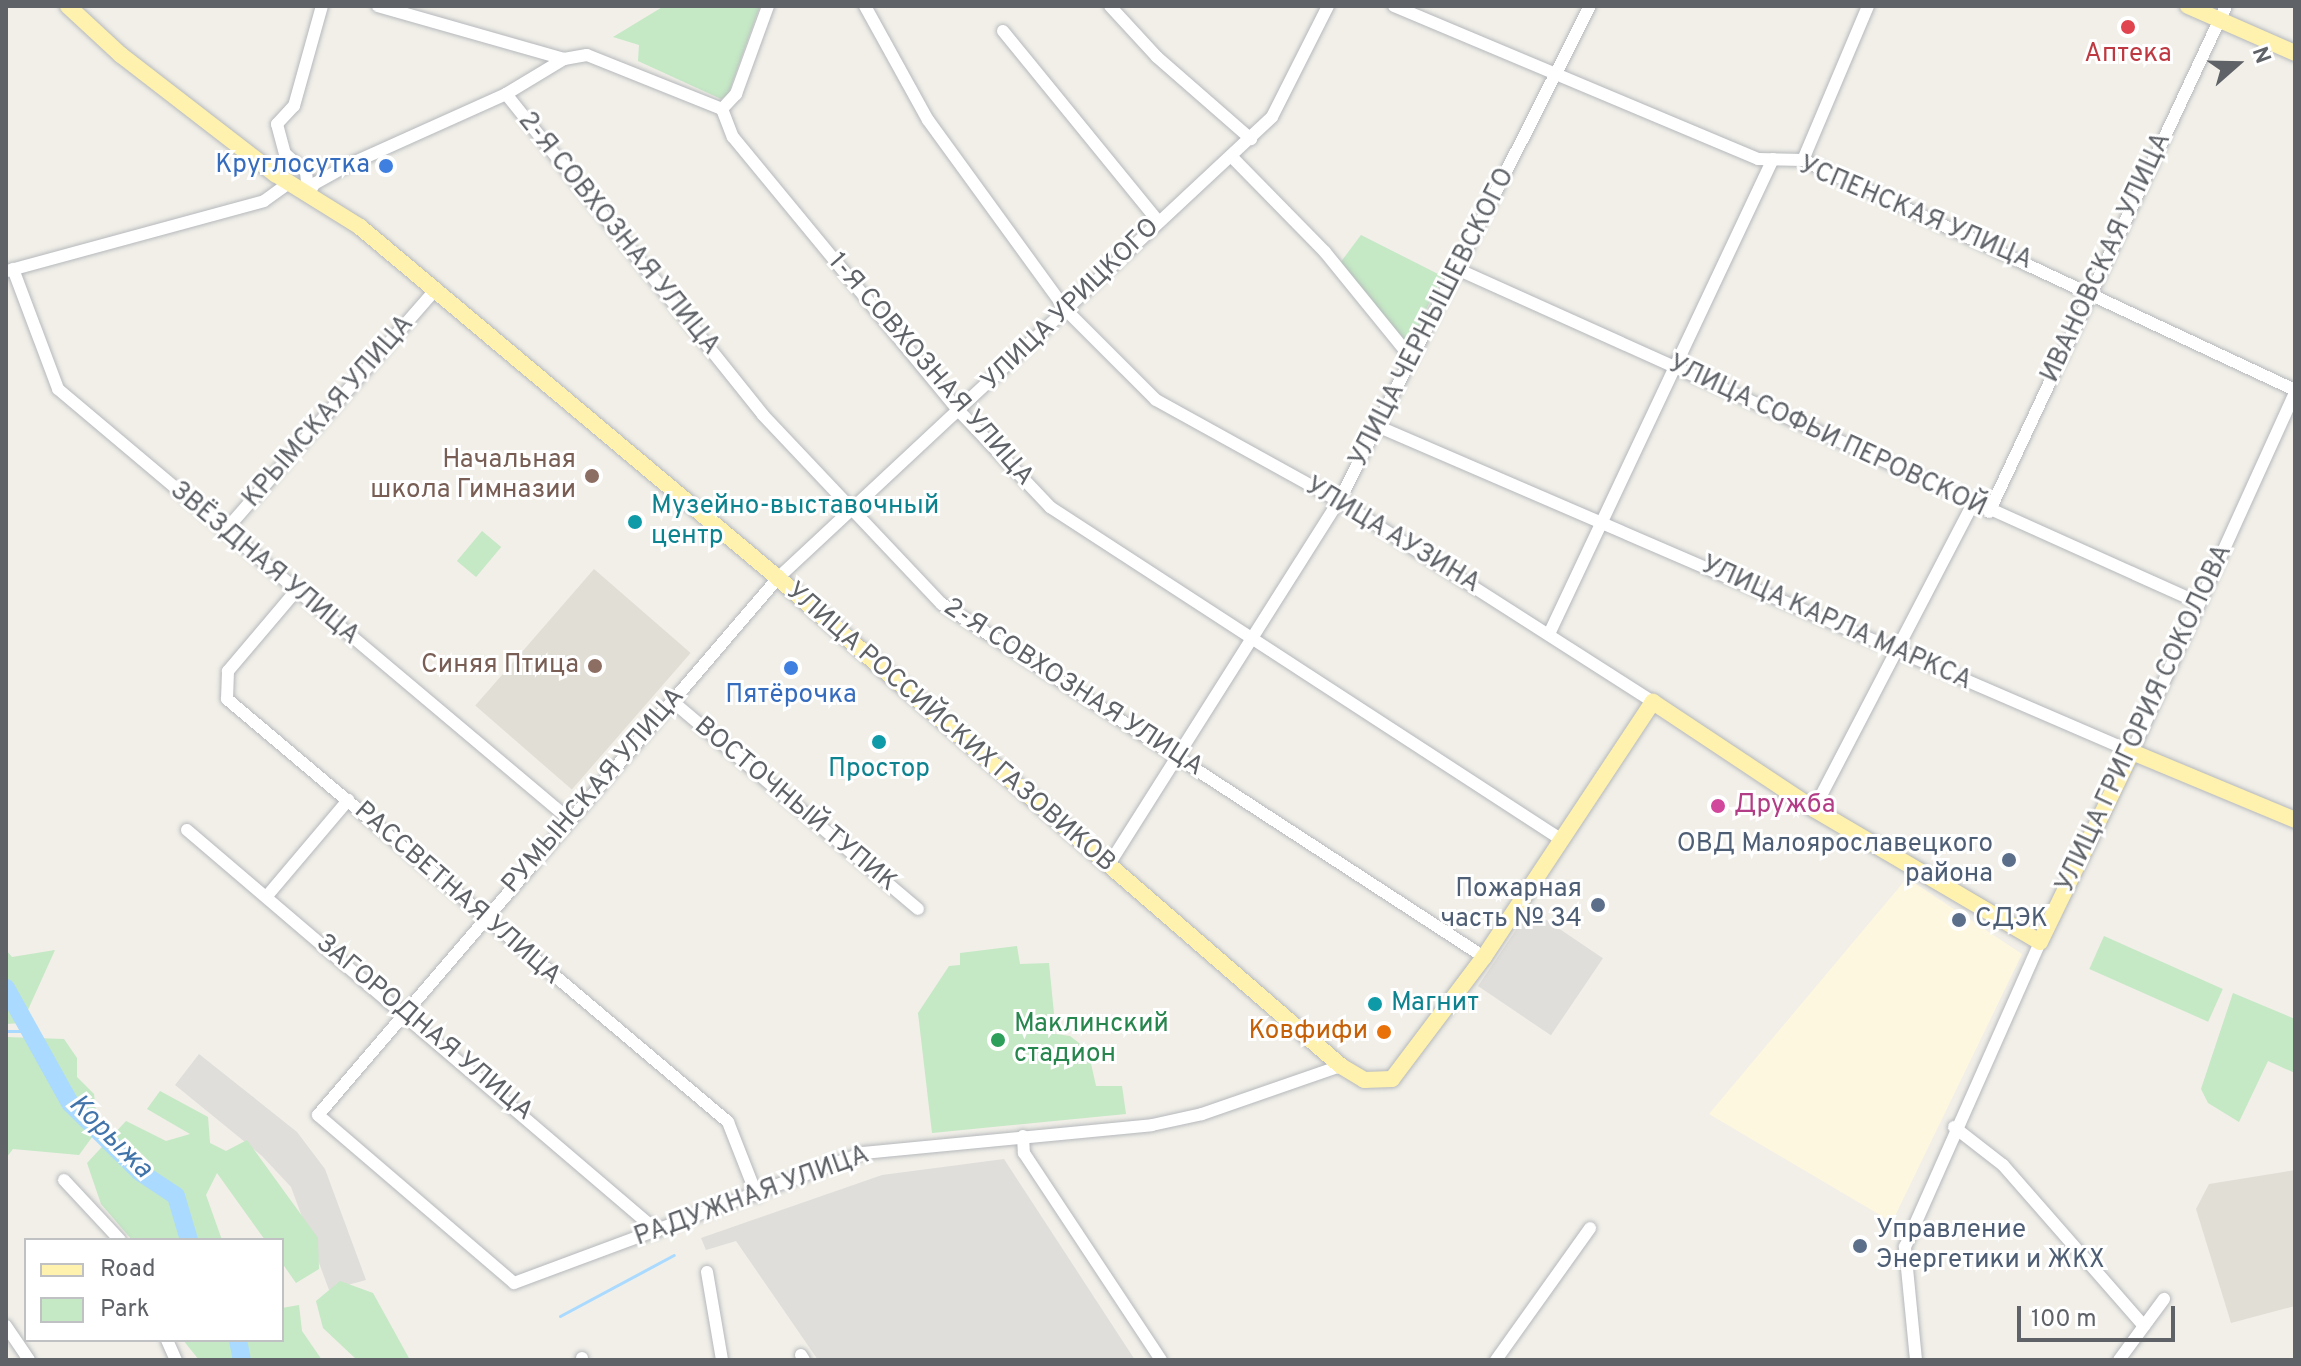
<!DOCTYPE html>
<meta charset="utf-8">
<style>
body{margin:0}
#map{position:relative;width:2301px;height:1366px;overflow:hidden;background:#f1efe8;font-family:Overpass,sans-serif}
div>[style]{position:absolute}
.commercial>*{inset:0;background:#fef7e0}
.industrial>*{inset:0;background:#e0deda;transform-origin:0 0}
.education>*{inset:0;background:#e1ded6;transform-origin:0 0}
.green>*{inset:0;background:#c5e8c5;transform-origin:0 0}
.stream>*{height:3px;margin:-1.5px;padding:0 1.5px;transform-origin:1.5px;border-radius:1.5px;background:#aadaff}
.river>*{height:18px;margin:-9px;padding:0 9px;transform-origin:9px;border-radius:9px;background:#aadaff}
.roads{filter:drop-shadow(0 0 2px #b5b8bc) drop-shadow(0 0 2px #b5b8bc)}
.minor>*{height:12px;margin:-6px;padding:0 6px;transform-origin:6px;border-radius:6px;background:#fff}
.major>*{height:16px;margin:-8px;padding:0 8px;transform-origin:8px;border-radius:8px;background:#fff2af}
.dots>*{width:22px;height:22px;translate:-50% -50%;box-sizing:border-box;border:4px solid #fff;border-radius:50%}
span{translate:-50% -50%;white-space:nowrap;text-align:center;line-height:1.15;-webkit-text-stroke:6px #fff;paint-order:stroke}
.health-label{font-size:26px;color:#be3a42}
.shop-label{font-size:26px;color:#366cbe}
.right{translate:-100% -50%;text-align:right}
.street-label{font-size:26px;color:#5f6368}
.education-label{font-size:26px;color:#785e54}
.culture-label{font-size:26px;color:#0d838f}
.left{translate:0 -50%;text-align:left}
.hotel-label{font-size:26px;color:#b23c85}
.service-label{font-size:26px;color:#4e5e75}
.leisure-label{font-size:26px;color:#27864d}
.food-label{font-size:26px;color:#c56008}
.water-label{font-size:28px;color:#4174aa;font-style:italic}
.frame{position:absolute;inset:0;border:8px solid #5f6368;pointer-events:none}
.legend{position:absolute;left:24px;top:1238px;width:260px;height:104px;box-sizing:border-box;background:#fff;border:2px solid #bfc1c3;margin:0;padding:10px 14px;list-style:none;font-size:24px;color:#5f6368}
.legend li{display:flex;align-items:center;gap:16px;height:40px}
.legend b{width:40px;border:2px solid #bfc1c3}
.north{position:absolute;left:2197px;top:24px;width:80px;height:80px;-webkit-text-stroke:6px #fff;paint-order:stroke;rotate:70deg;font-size:22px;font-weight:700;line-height:32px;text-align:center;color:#5f6368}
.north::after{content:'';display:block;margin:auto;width:28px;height:36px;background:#5f6368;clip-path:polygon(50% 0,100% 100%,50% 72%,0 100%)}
.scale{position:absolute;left:2017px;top:1306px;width:158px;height:36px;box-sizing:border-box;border:4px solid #5f6368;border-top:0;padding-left:10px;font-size:24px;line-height:28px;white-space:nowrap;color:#5f6368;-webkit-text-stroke:6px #fff;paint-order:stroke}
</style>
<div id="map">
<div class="commercial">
<div style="clip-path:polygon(1907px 878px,2022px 954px,1892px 1222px,1709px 1114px)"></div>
</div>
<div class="industrial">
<div style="left:1530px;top:909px;width:88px;height:93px;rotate:34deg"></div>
<div style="clip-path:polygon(199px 1054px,297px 1132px,325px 1169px,366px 1280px,329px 1290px,291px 1187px,262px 1156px,175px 1085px)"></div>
<div style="clip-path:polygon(1004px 1159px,1135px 1360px,818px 1360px,736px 1241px,706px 1250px,701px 1238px,882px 1175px)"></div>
</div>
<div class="education">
<div style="left:594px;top:569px;width:128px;height:181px;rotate:41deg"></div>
<div style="clip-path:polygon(2295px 1170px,2295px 1306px,2231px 1323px,2196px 1209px,2209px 1184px)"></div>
</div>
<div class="green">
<div style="clip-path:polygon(664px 6px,760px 6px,728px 95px,721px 99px,638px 61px,639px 45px,613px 37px)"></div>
<div style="clip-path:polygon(1361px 235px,1442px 276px,1409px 346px,1340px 263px)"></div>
<div style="left:482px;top:531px;width:25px;height:39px;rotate:40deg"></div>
<div style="left:2104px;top:936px;width:130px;height:36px;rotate:24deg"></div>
<div style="clip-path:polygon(1017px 946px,1020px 964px,1049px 963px,1056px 1034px,1070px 1036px,1088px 1050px,1096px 1086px,1122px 1086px,1126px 1114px,932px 1133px,918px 1013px,949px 966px,960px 965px,960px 953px)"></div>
<div style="clip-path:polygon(6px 950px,12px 957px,55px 950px,22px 1023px,6px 1024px)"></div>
<div style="clip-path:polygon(2233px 993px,2295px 1019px,2295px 1073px,2268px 1061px,2239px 1122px,2208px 1103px,2201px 1089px)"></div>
<div style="clip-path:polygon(6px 1037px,64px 1039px,77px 1058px,77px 1077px,94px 1094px,98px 1129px,79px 1155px,13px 1149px,6px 1158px)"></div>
<div style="clip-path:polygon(160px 1091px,208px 1117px,210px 1143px,226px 1151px,247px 1140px,318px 1238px,319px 1269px,296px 1283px,282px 1263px,282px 1240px,265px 1240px,217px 1173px,206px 1195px,222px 1240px,132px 1240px,101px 1204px,87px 1163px,126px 1121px,166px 1141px,190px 1134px,147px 1109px)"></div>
<div style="clip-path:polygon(340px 1281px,373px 1293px,410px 1360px,357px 1360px,323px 1328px,316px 1301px)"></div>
<div style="clip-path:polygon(299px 1305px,302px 1331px,322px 1360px,199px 1360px,183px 1340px,282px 1340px,282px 1308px)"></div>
</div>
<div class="stream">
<div style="left:6px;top:1031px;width:23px"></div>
<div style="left:560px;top:1316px;width:129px;rotate:-28.2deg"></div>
</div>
<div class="river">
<div style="left:6px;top:988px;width:132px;rotate:60.9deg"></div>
<div style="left:70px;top:1103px;width:98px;rotate:44.6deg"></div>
<div style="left:140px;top:1172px;width:43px;rotate:33.7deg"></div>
<div style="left:176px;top:1196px;width:46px;rotate:73.5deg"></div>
<div style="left:238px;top:1340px;width:20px;rotate:79deg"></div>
</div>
<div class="roads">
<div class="minor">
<div style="left:378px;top:6px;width:193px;rotate:15.9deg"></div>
<div style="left:865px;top:6px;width:130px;rotate:61.1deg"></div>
<div style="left:928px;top:120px;width:235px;rotate:54deg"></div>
<div style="left:1066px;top:310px;width:127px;rotate:45deg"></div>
<div style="left:1156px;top:400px;width:209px;rotate:28.9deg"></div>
<div style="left:1339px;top:501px;width:373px;rotate:32.6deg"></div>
<div style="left:1110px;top:6px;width:69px;rotate:47.3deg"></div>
<div style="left:1157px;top:57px;width:125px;rotate:41.1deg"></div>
<div style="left:1328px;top:6px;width:124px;rotate:116.8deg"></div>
<div style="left:1272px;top:117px;width:676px;rotate:136.98deg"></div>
<div style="left:778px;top:578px;width:707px;rotate:130.58deg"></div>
<div style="left:318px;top:1115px;width:258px;rotate:40.6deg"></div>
<div style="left:514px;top:1283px;width:372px;rotate:-20.4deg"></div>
<div style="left:863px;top:1153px;width:290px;rotate:-5.5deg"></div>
<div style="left:1152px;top:1125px;width:51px;rotate:-12.4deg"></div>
<div style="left:1202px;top:1114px;width:147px;rotate:-19.1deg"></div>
<div style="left:1394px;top:6px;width:395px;rotate:22.8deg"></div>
<div style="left:1758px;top:159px;width:45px;rotate:1.3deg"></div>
<div style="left:1803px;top:160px;width:543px;rotate:25.06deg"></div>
<div style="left:1003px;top:31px;width:245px;rotate:50.8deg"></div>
<div style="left:506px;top:94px;width:411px;rotate:51.3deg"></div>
<div style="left:763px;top:415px;width:260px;rotate:46.6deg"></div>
<div style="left:942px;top:604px;width:647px;rotate:33.08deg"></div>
<div style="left:722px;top:109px;width:21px;rotate:-47deg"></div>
<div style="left:736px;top:94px;width:94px;rotate:-70deg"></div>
<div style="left:1231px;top:156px;width:134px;rotate:45.6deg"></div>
<div style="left:1325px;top:252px;width:136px;rotate:50.9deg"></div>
<div style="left:1803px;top:160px;width:167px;rotate:-67.1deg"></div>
<div style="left:308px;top:194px;width:22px;rotate:-95deg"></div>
<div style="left:306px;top:172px;width:28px;rotate:-139deg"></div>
<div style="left:285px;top:154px;width:31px;rotate:-105deg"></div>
<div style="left:277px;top:124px;width:25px;rotate:-47deg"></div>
<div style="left:294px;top:106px;width:104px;rotate:-74.4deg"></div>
<div style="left:308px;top:195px;width:13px;rotate:-61deg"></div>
<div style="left:314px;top:184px;width:37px;rotate:-29deg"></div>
<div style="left:346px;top:166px;width:175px;rotate:-24.2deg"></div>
<div style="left:506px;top:94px;width:68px;rotate:-31.1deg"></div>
<div style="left:564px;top:59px;width:23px;rotate:-10deg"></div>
<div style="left:587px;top:55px;width:145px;rotate:21.8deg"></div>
<div style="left:722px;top:109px;width:30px;rotate:69deg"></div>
<div style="left:733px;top:137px;width:357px;rotate:50.5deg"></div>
<div style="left:960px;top:412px;width:131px;rotate:46.5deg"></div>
<div style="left:1050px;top:507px;width:611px;rotate:33.04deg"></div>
<div style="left:13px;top:269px;width:128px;rotate:69.4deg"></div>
<div style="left:58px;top:389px;width:669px;rotate:40.09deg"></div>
<div style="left:1457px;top:269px;width:814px;rotate:24.23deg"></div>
<div style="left:7px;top:271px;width:266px;rotate:-15.2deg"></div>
<div style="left:264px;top:201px;width:31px;rotate:-36deg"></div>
<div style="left:1377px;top:426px;width:822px;rotate:23.35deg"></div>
<div style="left:2132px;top:752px;width:394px;rotate:-65.6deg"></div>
<div style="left:1989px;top:512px;width:559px;rotate:-64.9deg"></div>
<div style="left:224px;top:532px;width:320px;rotate:-48.9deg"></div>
<div style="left:295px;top:592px;width:104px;rotate:130.3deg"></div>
<div style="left:228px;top:671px;width:28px;rotate:92deg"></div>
<div style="left:227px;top:699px;width:656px;rotate:40.17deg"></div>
<div style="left:728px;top:1122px;width:79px;rotate:68.6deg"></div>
<div style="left:1550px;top:632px;width:523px;rotate:-64.76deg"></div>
<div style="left:672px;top:701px;width:322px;rotate:40.2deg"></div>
<div style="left:1814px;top:809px;width:344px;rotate:-62.5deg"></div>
<div style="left:187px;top:830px;width:618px;rotate:40.47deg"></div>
<div style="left:1108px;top:866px;width:432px;rotate:-57.7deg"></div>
<div style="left:1339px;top:501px;width:555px;rotate:-63.11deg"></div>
<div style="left:267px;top:896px;width:126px;rotate:-49.8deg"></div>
<div style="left:1954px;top:1127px;width:62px;rotate:37.8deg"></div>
<div style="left:2003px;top:1165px;width:214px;rotate:48.8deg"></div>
<div style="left:1023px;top:1136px;width:17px;rotate:87deg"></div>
<div style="left:1024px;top:1153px;width:248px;rotate:56.5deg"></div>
<div style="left:64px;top:1180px;width:82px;rotate:47deg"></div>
<div style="left:707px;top:1272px;width:89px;rotate:80.3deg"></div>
<div style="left:6px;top:1326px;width:41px;rotate:55.9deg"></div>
<div style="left:167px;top:1340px;width:22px;rotate:66deg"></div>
<div style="left:801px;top:1355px;width:6px;rotate:59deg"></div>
<div style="left:582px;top:1358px;width:2px;rotate:90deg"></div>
<div style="left:1496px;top:1360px;width:162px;rotate:-54.5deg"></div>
<div style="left:1916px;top:1360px;width:114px;rotate:-95.6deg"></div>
<div style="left:1905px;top:1247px;width:334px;rotate:-66.1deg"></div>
<div style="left:2119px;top:1360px;width:76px;rotate:-53.6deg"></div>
</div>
<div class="major">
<div style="left:68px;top:6px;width:72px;rotate:42.8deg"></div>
<div style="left:121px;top:55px;width:195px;rotate:37.7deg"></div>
<div style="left:275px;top:174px;width:100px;rotate:31.9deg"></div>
<div style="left:360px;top:227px;width:546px;rotate:40.02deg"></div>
<div style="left:778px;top:578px;width:745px;rotate:40.92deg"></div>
<div style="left:1341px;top:1066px;width:27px;rotate:31deg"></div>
<div style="left:1364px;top:1080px;width:28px;rotate:-2deg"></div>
<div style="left:1392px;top:1079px;width:153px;rotate:-53deg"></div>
<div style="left:1484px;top:957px;width:306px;rotate:-56.5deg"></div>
<div style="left:1653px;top:702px;width:193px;rotate:33.6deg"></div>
<div style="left:1814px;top:809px;width:262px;rotate:30.5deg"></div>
<div style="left:2040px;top:942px;width:211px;rotate:-64.2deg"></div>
<div style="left:2132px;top:752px;width:177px;rotate:22.6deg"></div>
<div style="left:2188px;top:6px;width:117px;rotate:23.7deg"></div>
</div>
</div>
<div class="dots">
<div style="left:2128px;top:27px;background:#e0444e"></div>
<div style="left:386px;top:166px;background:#3f7fe0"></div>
<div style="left:592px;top:476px;background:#8d6e63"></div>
<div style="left:635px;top:522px;background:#0f9aa8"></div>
<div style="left:595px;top:666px;background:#8d6e63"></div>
<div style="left:791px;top:668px;background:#3f7fe0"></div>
<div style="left:879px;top:742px;background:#0f9aa8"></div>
<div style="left:1718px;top:806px;background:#d1479c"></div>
<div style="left:2009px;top:860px;background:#5c6f8a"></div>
<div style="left:1598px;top:905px;background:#5c6f8a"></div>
<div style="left:1959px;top:920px;background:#5c6f8a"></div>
<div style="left:1375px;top:1004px;background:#0f9aa8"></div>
<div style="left:1384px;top:1032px;background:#e8710a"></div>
<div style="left:998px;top:1040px;background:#2e9e5b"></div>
<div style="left:1860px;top:1246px;background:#5c6f8a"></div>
</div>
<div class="health-label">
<span style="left:2128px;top:55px">Аптека</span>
</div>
<div class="shop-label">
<span class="right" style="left:370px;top:166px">Круглосутка</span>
<span style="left:791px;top:696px">Пятёрочка</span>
</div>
<div class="street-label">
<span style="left:1915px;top:214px;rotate:23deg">УСПЕНСКАЯ УЛИЦА</span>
<span style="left:618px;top:234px;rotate:51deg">2-Я СОВХОЗНАЯ УЛИЦА</span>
<span style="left:2107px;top:258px;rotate:-65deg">ИВАНОВСКАЯ УЛИЦА</span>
<span style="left:1071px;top:305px;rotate:-44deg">УЛИЦА УРИЦКОГО</span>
<span style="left:1433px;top:318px;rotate:-63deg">УЛИЦА ЧЕРНЫШЕВСКОГО</span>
<span style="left:930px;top:370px;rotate:49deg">1-Я СОВХОЗНАЯ УЛИЦА</span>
<span style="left:329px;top:412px;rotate:-49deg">КРЫМСКАЯ УЛИЦА</span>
<span style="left:1827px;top:437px;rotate:25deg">УЛИЦА СОФЬИ ПЕРОВСКОЙ</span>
<span style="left:1392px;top:536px;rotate:31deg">УЛИЦА АУЗИНА</span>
<span style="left:264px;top:564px;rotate:40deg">ЗВЁЗДНАЯ УЛИЦА</span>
<span style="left:1836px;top:624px;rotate:24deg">УЛИЦА КАРЛА МАРКСА</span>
<span style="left:1073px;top:688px;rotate:33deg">2-Я СОВХОЗНАЯ УЛИЦА</span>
<span style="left:2145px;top:719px;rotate:-65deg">УЛИЦА ГРИГОРИЯ СОКОЛОВА</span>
<span style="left:950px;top:728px;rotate:41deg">УЛИЦА РОССИЙСКИХ ГАЗОВИКОВ</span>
<span style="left:594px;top:791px;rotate:-49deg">РУМЫНСКАЯ УЛИЦА</span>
<span style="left:795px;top:805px;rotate:40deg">ВОСТОЧНЫЙ ТУПИК</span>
<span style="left:457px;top:894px;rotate:41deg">РАССВЕТНАЯ УЛИЦА</span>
<span style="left:424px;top:1028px;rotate:40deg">ЗАГОРОДНАЯ УЛИЦА</span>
<span style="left:752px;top:1197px;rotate:-20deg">РАДУЖНАЯ УЛИЦА</span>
</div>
<div class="education-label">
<span class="right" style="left:576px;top:476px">Начальная<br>школа Гимназии</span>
<span class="right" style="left:579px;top:666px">Синяя Птица</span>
</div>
<div class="culture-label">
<span class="left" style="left:651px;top:522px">Музейно-выставочный<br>центр</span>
<span style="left:879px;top:770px">Простор</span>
<span class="left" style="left:1391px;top:1004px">Магнит</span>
</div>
<div class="hotel-label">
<span class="left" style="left:1734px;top:806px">Дружба</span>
</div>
<div class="service-label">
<span class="right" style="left:1993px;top:860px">ОВД Малоярославецкого<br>района</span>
<span class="right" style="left:1582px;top:905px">Пожарная<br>часть № 34</span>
<span class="left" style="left:1975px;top:920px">СДЭК</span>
<span class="left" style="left:1876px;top:1246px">Управление<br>Энергетики и ЖКХ</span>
</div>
<div class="leisure-label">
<span class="left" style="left:1014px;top:1040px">Маклинский<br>стадион</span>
</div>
<div class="food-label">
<span class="right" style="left:1368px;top:1032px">Ковфифи</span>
</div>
<div class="water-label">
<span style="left:110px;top:1137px;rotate:45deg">Корыжа</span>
</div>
<div class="frame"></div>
<ul class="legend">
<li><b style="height:10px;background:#fff2af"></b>Road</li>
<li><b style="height:22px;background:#c5e8c5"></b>Park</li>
</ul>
<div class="north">N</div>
<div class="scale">100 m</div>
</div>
